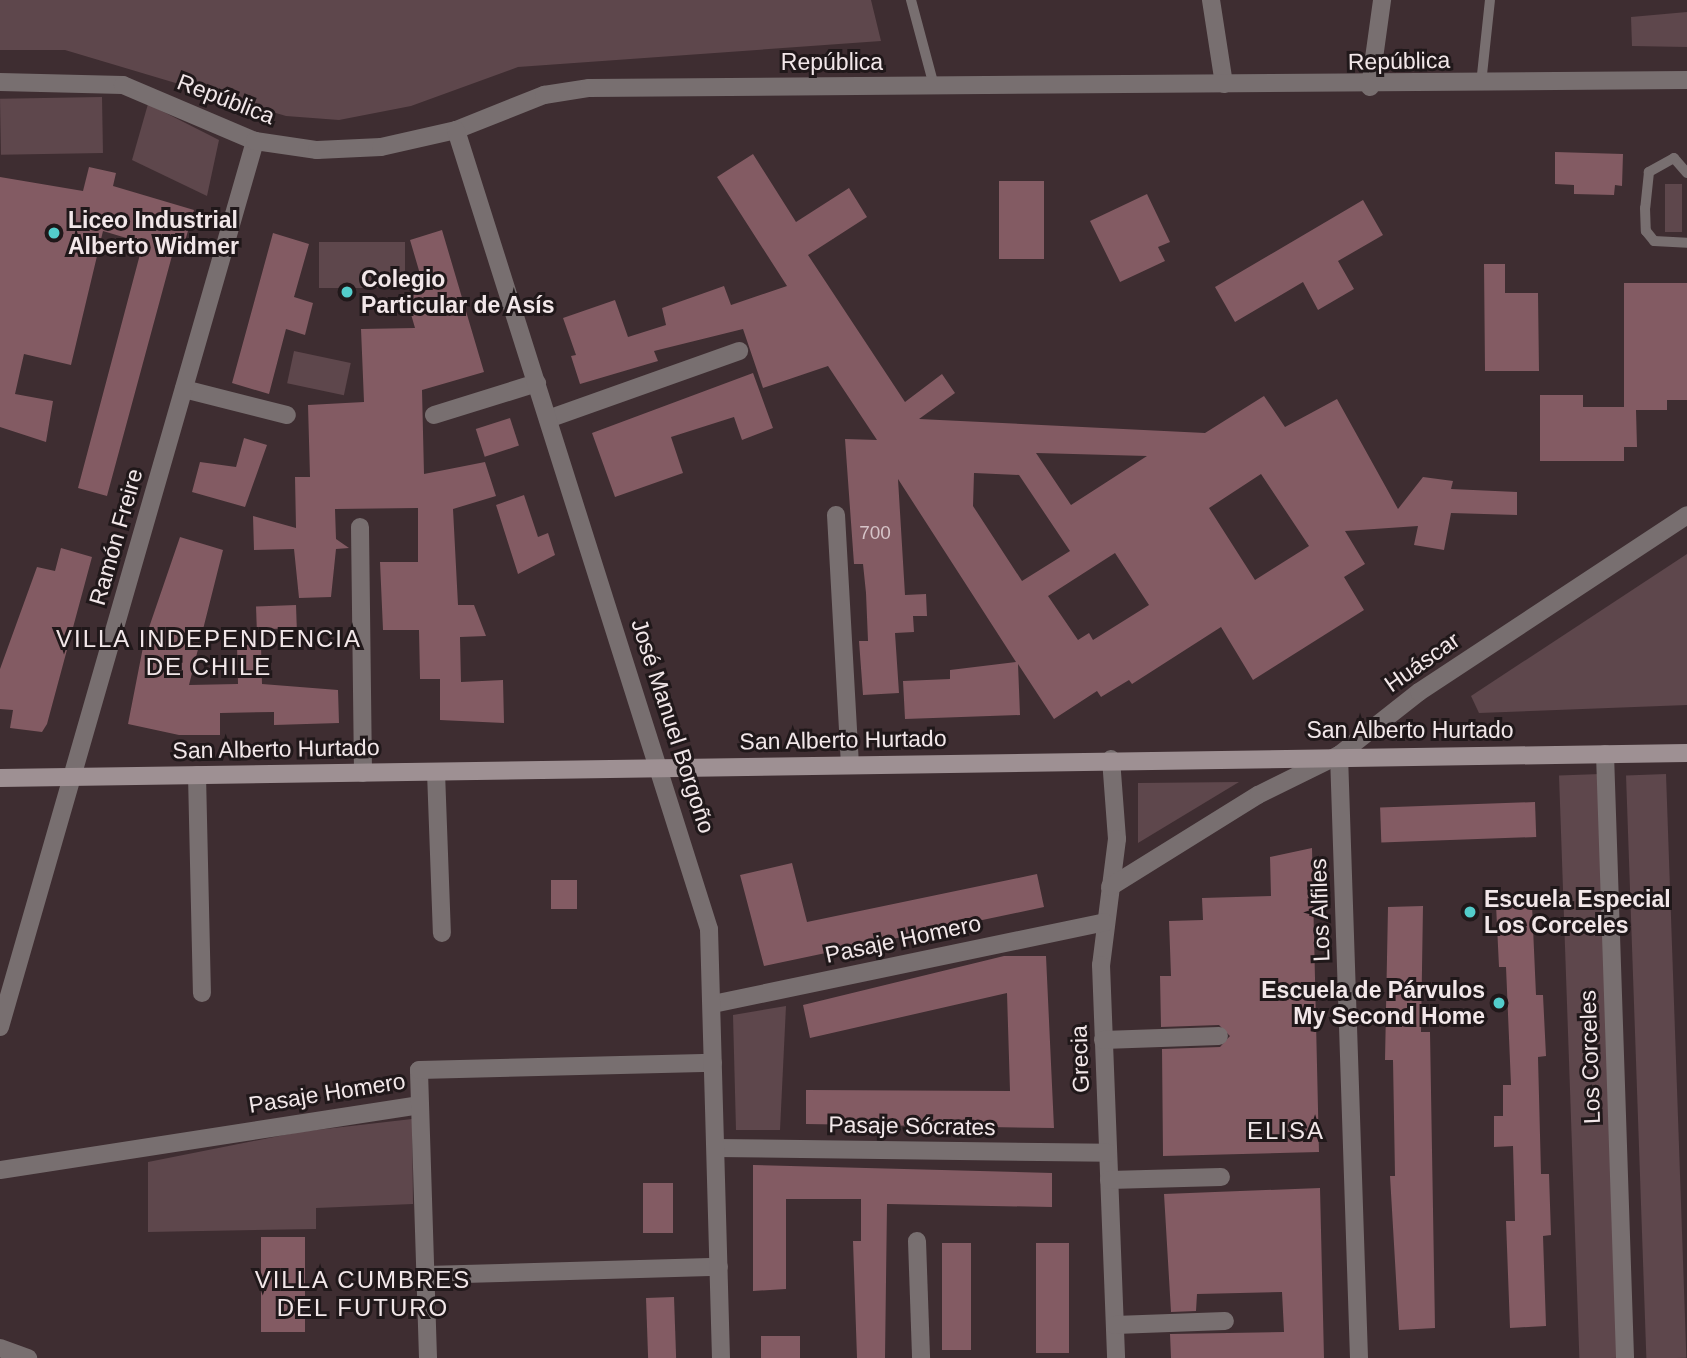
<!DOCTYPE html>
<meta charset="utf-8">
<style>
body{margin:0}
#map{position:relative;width:1687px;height:1358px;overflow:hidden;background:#3e2d31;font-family:Arial,sans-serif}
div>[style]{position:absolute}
.green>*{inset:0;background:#5e474c;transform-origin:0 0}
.building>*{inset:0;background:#835b63;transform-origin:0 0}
.service>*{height:10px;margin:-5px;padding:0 5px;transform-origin:5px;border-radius:5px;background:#786f70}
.minor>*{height:18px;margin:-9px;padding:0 9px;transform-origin:9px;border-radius:9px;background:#786f70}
.tertiary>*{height:18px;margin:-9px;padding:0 9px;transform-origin:9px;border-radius:9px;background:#786f70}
.secondary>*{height:18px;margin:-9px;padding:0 9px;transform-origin:9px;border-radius:9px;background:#9e9093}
.dots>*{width:19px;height:19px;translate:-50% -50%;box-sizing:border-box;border:4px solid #20181a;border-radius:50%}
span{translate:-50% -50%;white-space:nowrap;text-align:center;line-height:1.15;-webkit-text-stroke:6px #20181a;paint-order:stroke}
.number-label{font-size:19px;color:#d6c4c8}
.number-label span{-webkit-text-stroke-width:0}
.street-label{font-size:23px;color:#f2e7e9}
.poi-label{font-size:23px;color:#f2e7e9;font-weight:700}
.left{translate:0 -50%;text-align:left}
.right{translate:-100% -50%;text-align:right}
.neighbourhood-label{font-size:24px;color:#f2e7e9;letter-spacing:2px}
</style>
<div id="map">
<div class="green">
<div style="clip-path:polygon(0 0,871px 0,881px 41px,518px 67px,411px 106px,339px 120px,286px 116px,65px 50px,0 50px)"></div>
<div style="clip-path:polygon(1687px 12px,1687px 47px,1632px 46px,1631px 17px)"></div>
<div style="left:102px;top:97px;width:56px;height:102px;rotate:89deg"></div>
<div style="clip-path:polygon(148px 104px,219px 140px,207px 196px,132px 160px)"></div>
<div style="left:1665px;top:184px;width:17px;height:48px"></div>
<div style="left:319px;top:242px;width:86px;height:46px"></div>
<div style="left:294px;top:351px;width:58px;height:33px;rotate:12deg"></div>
<div style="clip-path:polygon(1687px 554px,1687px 705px,1479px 713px,1471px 696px)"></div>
<div style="left:1600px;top:774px;width:584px;height:41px;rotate:88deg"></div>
<div style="left:1666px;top:774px;width:584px;height:40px;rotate:88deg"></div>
<div style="clip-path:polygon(1239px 782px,1138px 843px,1138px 783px)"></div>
<div style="clip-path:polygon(786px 1006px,780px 1130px,736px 1130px,733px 1015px)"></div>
<div style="clip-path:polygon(412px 1119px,413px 1204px,316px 1208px,316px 1229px,148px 1232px,148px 1162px,299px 1132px)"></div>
</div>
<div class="building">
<div style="clip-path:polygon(1555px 152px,1623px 154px,1622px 186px,1615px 185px,1614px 195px,1574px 194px,1574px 185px,1555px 184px)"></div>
<div style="clip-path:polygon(evenodd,753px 154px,796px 222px,849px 188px,867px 217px,808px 255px,905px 402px,942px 374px,955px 393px,919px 419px,1205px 433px,1264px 396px,1285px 427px,1337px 399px,1398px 509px,1423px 477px,1453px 481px,1451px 489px,1517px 492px,1517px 515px,1451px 513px,1444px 550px,1414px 545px,1418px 526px,1345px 531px,1365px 564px,1344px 577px,1364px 610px,1253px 680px,1221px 627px,1132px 684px,1129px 680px,1101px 697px,1097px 691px,1054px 719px,1018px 664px,1020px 715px,905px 719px,903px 681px,950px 679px,950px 670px,1016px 662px,898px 479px,905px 595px,926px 594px,927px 616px,913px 616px,914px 632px,895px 633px,899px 693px,863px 695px,859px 641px,868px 641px,866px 593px,863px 564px,854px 564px,845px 439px,877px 440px,828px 366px,763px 388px,743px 329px,654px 351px,658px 361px,580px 384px,571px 356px,576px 355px,563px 318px,615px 300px,628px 337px,666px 325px,662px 308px,724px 286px,731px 305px,787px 286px,717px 177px,753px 154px,1036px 453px,1147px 456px,1071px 505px,1036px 453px,753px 154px,974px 473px,1019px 475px,1070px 551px,1022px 581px,973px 506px,974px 473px,753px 154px,1261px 474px,1309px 546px,1255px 580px,1209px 508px,1261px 474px,753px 154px,1115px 553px,1149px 605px,1093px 640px,1089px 633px,1078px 640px,1048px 596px,1115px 553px)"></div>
<div style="clip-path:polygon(89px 167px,116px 173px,113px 186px,194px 210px,181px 255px,173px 252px,107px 496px,78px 488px,143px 243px,103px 231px,71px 365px,24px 354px,15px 394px,53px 401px,46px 442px,0 427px,0 177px,83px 191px)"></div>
<div style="left:999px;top:181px;width:45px;height:78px"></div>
<div style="clip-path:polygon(1147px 194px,1170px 242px,1158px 247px,1165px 261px,1120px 282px,1090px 221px)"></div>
<div style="clip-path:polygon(1363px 200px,1383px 235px,1338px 261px,1354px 289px,1318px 310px,1303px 282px,1235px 322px,1215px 287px)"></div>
<div style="clip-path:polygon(442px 230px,484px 372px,422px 390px,424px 474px,485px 462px,496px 496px,453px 509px,458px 605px,474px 605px,486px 636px,460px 637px,461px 682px,503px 680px,504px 723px,440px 720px,440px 679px,420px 679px,419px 630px,383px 630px,380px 562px,418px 562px,418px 508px,335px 509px,336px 539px,349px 548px,336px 549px,331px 597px,299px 598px,294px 549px,254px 550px,253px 516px,296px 528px,295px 477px,310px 477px,308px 405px,364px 402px,361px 329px,415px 328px,406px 297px,425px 291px,410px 240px)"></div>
<div style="clip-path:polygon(273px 233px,309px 244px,294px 297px,313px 303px,305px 335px,286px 329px,269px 394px,232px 383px)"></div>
<div style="clip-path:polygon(1484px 264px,1505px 264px,1505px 293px,1538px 293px,1539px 371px,1485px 371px)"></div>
<div style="clip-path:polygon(1624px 283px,1687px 283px,1687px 400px,1667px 400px,1667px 410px,1636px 410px,1637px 447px,1624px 447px,1624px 461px,1540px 461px,1540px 395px,1583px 395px,1583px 407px,1624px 407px)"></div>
<div style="clip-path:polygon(753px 373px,773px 428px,742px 440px,734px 417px,671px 437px,683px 473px,615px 497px,592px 433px)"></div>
<div style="left:510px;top:418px;width:29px;height:36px;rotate:72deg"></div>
<div style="clip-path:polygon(244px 438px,267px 445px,245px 507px,192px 492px,200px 462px,236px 467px)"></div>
<div style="clip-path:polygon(524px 495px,538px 537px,548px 533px,555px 555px,518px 574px,496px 505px)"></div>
<div style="clip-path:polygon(180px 537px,223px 550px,189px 685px,238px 684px,237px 645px,261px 645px,262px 684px,338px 690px,339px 723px,274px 725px,274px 712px,220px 713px,220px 735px,179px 735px,128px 724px,144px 642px)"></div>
<div style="clip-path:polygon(61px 548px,92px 557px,47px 724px,42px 732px,10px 728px,13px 710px,0 709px,0 669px,37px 567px,55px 571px)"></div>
<div style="left:296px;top:605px;width:23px;height:40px;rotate:88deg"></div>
<div style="left:1535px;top:802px;width:35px;height:155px;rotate:88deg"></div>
<div style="clip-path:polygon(1312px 848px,1319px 1152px,1163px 1156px,1162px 1049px,1220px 1047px,1230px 1036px,1219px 1025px,1161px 1027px,1160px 976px,1171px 976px,1169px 921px,1203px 920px,1202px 898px,1271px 896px,1270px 857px)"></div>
<div style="clip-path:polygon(792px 863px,807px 922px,1037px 874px,1044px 907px,764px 966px,740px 875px)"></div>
<div style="left:577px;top:880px;width:29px;height:26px;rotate:90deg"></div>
<div style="clip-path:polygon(1496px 905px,1532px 905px,1536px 995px,1543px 995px,1546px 1056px,1538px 1057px,1541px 1174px,1549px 1174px,1551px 1235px,1543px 1236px,1546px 1326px,1510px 1328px,1506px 1221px,1515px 1221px,1513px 1146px,1494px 1147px,1494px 1116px,1503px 1116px,1503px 1085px,1511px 1085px,1506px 967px,1499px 967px)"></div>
<div style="clip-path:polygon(1423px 906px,1421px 1032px,1430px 1032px,1435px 1328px,1399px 1330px,1390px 1176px,1395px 1176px,1393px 1060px,1385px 1060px,1388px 907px)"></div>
<div style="clip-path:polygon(1004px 956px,1046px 956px,1054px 1128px,806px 1124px,806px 1090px,1010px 1091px,1007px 993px,810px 1038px,803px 1005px)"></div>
<div style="clip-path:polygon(753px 1165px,1052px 1173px,1052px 1207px,887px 1204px,885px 1358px,857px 1358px,853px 1241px,861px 1241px,861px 1199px,786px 1199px,786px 1289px,753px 1291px)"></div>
<div style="left:643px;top:1183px;width:30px;height:50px"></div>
<div style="clip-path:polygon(1320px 1188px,1324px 1358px,1171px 1358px,1170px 1334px,1284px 1332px,1282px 1292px,1197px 1294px,1196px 1311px,1171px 1312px,1164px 1194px)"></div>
<div style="left:261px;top:1237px;width:44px;height:95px"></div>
<div style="left:942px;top:1243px;width:29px;height:107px"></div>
<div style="left:1036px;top:1243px;width:33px;height:110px"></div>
<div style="left:674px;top:1297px;width:61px;height:28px;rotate:88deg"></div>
<div style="left:800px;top:1336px;width:22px;height:39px;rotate:90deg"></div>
</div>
<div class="service">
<div style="left:911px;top:0;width:89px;rotate:75deg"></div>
<div style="left:1481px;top:84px;width:84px;rotate:-83.9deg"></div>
<div style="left:1687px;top:173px;width:20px;rotate:-131deg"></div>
<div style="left:1674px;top:158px;width:29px;rotate:151deg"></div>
<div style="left:1649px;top:172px;width:36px;rotate:96deg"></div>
<div style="left:1645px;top:208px;width:23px;rotate:88deg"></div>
<div style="left:1646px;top:231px;width:13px;rotate:51deg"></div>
<div style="left:1654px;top:241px;width:33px;rotate:3deg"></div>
</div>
<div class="minor">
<div style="left:1211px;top:0;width:85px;rotate:81.2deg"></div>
<div style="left:1370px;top:87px;width:88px;rotate:-82.1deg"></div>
<div style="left:456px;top:130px;width:95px;rotate:-21.7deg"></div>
<div style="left:544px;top:95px;width:46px;rotate:-8.8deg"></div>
<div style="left:589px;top:88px;width:1098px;rotate:-0.42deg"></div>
<div style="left:184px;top:389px;width:106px;rotate:14.2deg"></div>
<div style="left:434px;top:415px;width:108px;rotate:-17.3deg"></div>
<div style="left:548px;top:419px;width:203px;rotate:-19.6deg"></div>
<div style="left:836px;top:515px;width:249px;rotate:86.8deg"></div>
<div style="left:360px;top:527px;width:246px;rotate:89.3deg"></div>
<div style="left:1605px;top:754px;width:604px;rotate:88.1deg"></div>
<div style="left:1111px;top:759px;width:80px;rotate:85.7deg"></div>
<div style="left:1117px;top:839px;width:127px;rotate:97.2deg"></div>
<div style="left:1101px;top:965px;width:393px;rotate:87.8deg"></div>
<div style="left:436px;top:772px;width:161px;rotate:87.9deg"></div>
<div style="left:197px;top:775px;width:218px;rotate:88.7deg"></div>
<div style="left:1110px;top:887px;width:174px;rotate:-31.9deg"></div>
<div style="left:1258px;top:795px;width:90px;rotate:-26.3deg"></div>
<div style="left:1339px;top:755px;width:603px;rotate:88.1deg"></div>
<div style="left:713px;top:1004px;width:400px;rotate:-11.8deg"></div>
<div style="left:0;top:1027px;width:922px;rotate:-73.94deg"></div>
<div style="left:1103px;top:1040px;width:116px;rotate:-2deg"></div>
<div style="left:716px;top:1148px;width:392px;rotate:0.7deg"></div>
<div style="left:0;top:1170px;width:425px;rotate:-8.8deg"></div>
<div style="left:1109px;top:1180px;width:112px;rotate:-1.5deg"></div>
<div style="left:917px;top:1241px;width:117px;rotate:88deg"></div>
<div style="left:426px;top:1275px;width:293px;rotate:-1.6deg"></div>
<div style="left:1115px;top:1325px;width:110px;rotate:-2.1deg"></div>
<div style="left:0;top:1348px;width:30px;rotate:20deg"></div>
<div style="left:428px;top:1358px;width:288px;rotate:-91.8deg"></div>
<div style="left:419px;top:1070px;width:294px;rotate:-1.4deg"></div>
</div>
<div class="tertiary">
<div style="left:0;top:82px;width:123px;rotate:1.4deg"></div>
<div style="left:123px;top:85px;width:143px;rotate:23deg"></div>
<div style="left:255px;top:141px;width:63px;rotate:8.3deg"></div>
<div style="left:317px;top:150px;width:64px;rotate:-2.7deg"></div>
<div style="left:381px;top:147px;width:77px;rotate:-12.8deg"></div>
<div style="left:456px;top:130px;width:838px;rotate:72.43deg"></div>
<div style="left:709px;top:929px;width:429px;rotate:88.4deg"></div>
<div style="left:1339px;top:755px;width:102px;rotate:-38.2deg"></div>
<div style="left:1419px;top:692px;width:321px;rotate:-33.4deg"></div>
</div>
<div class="secondary">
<div style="left:0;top:778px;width:1687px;rotate:-0.85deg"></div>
</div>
<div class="dots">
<div style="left:54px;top:233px;background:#53cdcb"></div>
<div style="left:347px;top:292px;background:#53cdcb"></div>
<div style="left:1470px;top:912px;background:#53cdcb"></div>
<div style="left:1499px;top:1003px;background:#53cdcb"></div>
</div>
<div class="number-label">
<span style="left:875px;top:533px">700</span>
</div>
<div class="street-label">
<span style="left:1399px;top:61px;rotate:-1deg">República</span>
<span style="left:832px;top:62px">República</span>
<span style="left:226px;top:99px;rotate:21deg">República</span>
<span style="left:116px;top:537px;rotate:-74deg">Ramón Freire</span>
<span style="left:1422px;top:662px;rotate:-35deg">Huáscar</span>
<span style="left:673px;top:726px;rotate:72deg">José Manuel Borgoño</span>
<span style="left:1410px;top:730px">San Alberto Hurtado</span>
<span style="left:843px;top:740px;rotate:-1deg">San Alberto Hurtado</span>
<span style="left:276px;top:749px;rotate:-1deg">San Alberto Hurtado</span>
<span style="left:1320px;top:910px;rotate:-92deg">Los Alfiles</span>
<span style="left:903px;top:939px;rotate:-12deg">Pasaje Homero</span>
<span style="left:1590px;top:1057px;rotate:-92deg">Los Corceles</span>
<span style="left:1080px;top:1059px;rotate:-92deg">Grecia</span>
<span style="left:327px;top:1093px;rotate:-9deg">Pasaje Homero</span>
<span style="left:912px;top:1126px;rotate:1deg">Pasaje Sócrates</span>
</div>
<div class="poi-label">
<span class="left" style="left:68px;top:233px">Liceo Industrial<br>Alberto Widmer</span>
<span class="left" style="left:361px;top:292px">Colegio<br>Particular de Asís</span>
<span class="left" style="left:1484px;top:912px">Escuela Especial<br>Los Corceles</span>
<span class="right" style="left:1485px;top:1003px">Escuela de Párvulos<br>My Second Home</span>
</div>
<div class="neighbourhood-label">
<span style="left:209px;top:653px">VILLA INDEPENDENCIA<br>DE CHILE</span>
<span style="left:1286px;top:1131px">ELISA</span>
<span style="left:363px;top:1294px">VILLA CUMBRES<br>DEL FUTURO</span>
</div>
</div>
